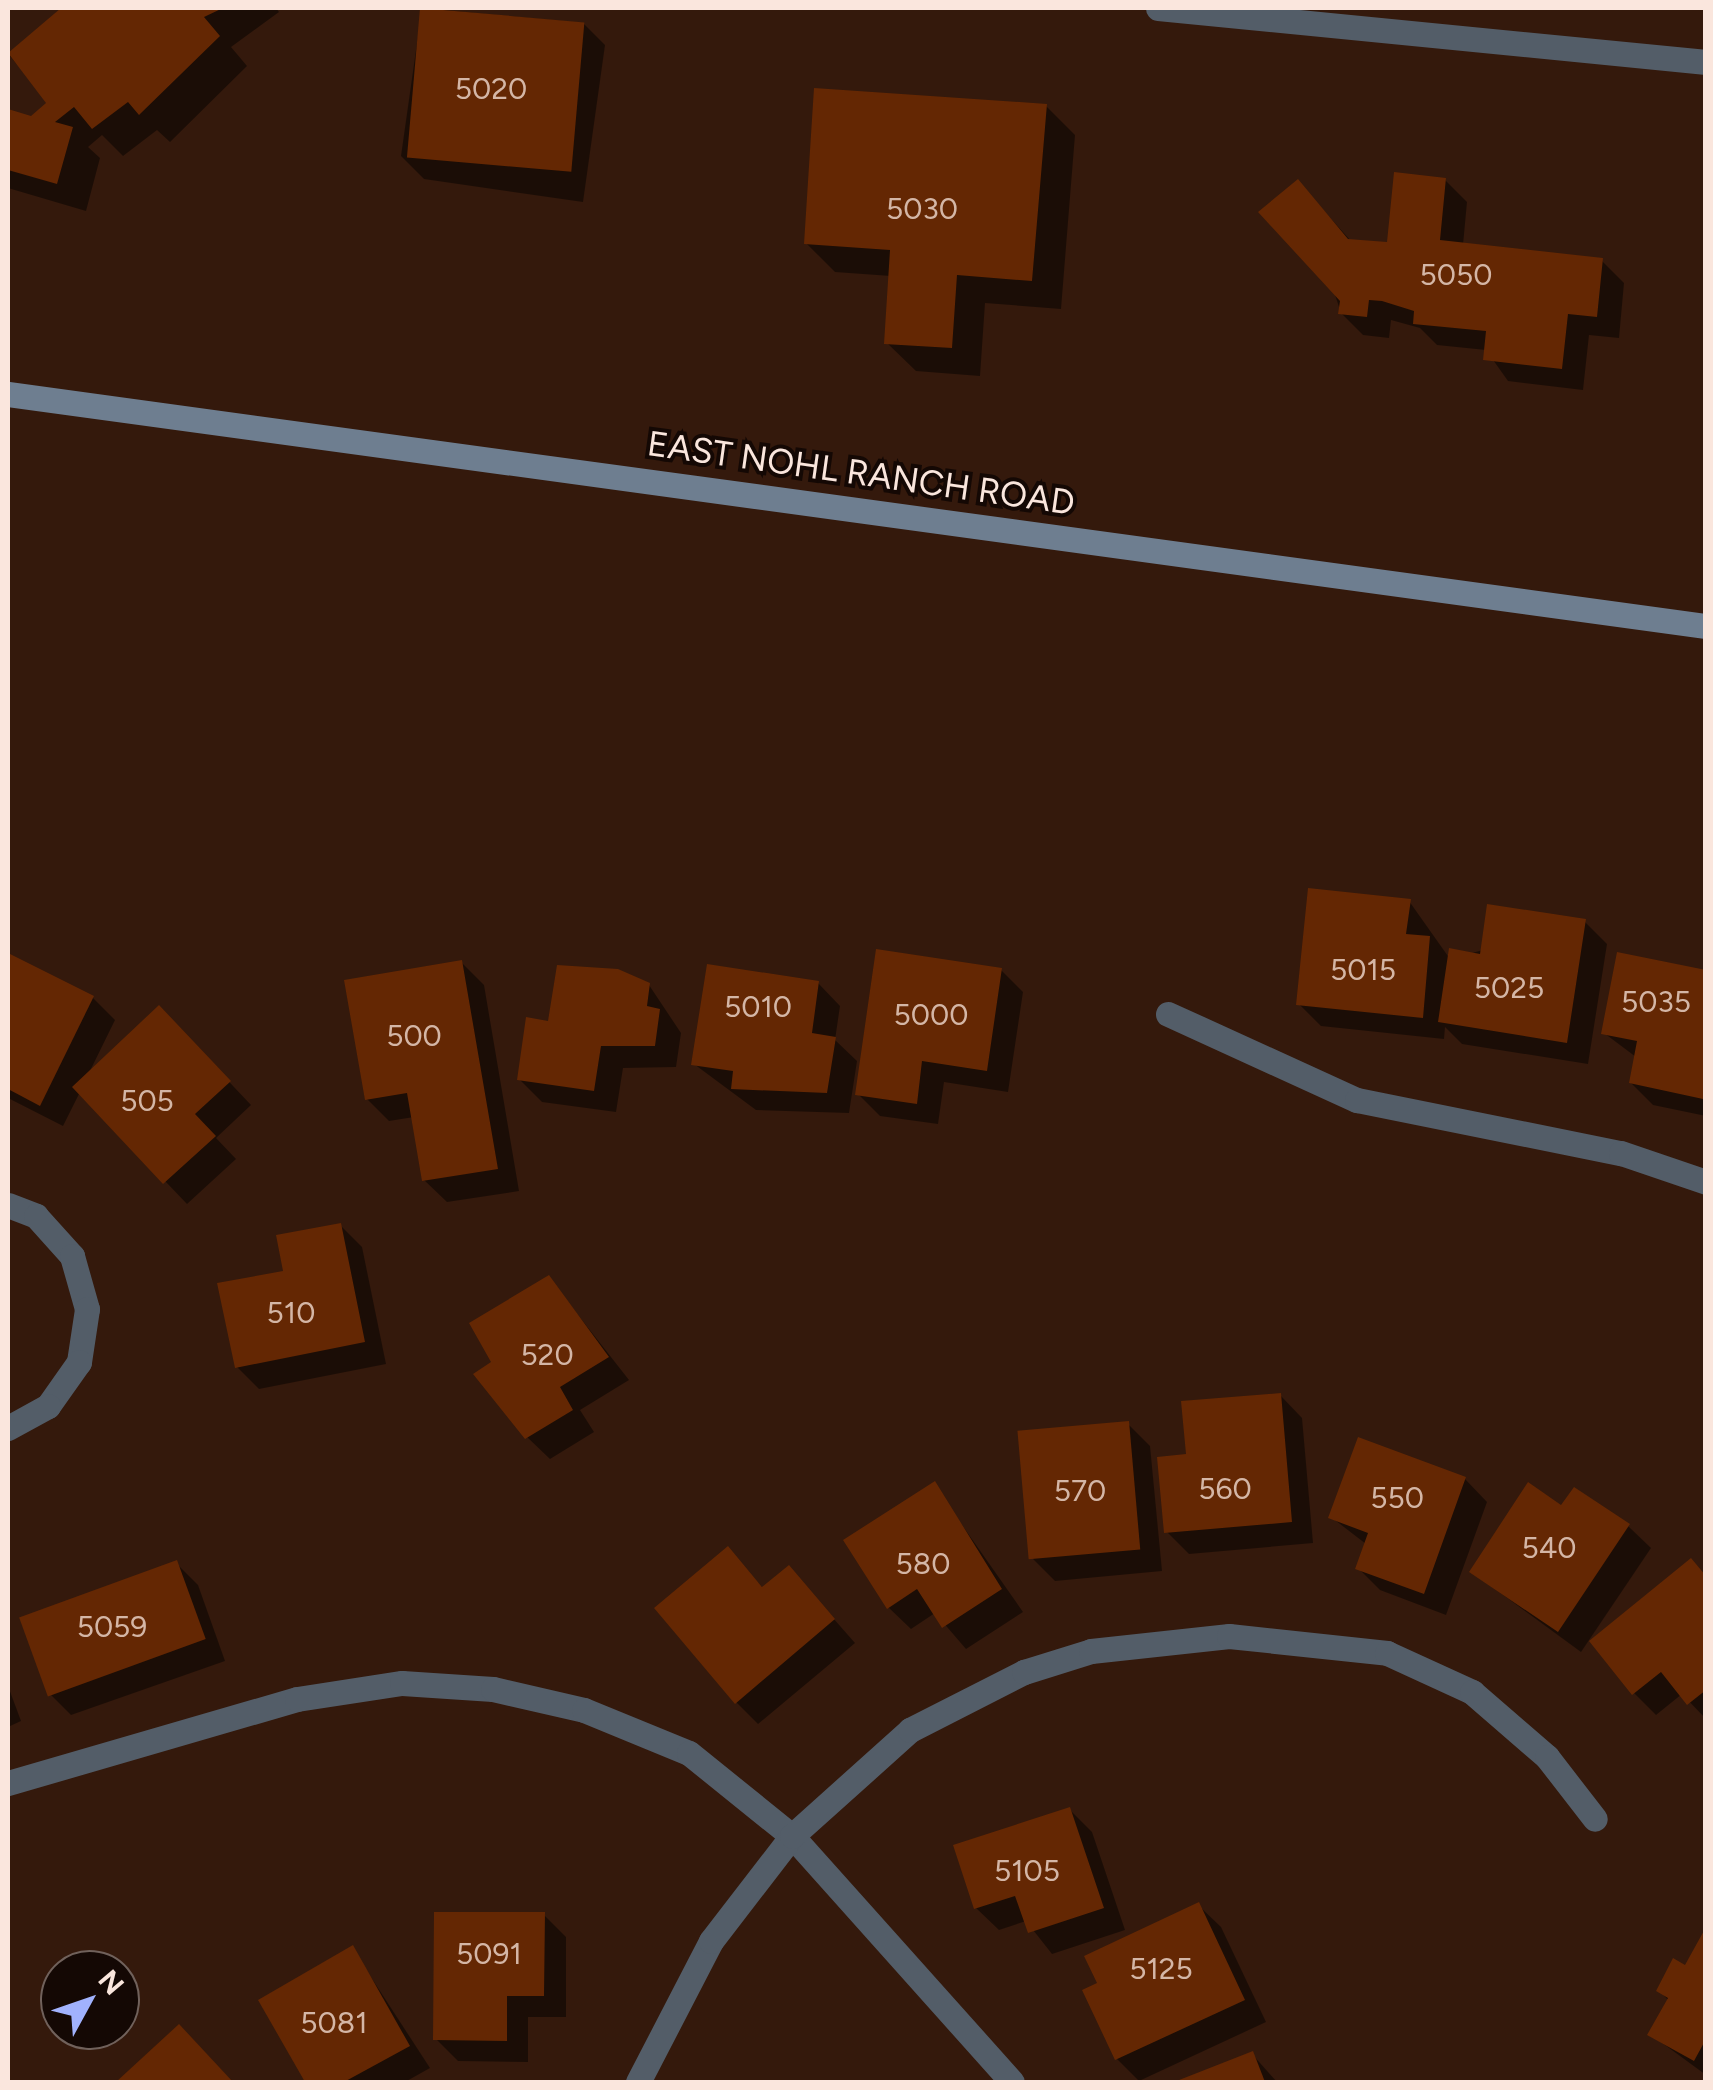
<!DOCTYPE html>
<style>
body{margin:0}
#map{position:relative;width:1713px;height:2090px;overflow:hidden;background:#34190c;font-family:Figtree,sans-serif}
div>[style]{position:absolute}
.shadow>*{inset:0;background:#0007}
.building>*{inset:0;background:#642703;transform-origin:0 0}
.minor>*{height:25px;margin:-12.5px;padding:0 12.5px;transform-origin:12.5px;border-radius:12.5px;background:#535d68}
.secondary>*{height:25px;margin:-12.5px;padding:0 12.5px;transform-origin:12.5px;border-radius:12.5px;background:#6e7e90}
span{translate:-50% -50%;white-space:nowrap;text-align:center;line-height:1.15;-webkit-text-stroke:8px #140804;paint-order:stroke}
.number-label{font-size:30px;color:#d4b6a6}
.number-label span{-webkit-text-stroke-width:0}
.street-label{font-size:35px;color:#fae6dd}
.frame{position:absolute;inset:0;border:10px solid #fae6dd;pointer-events:none}
.north{position:absolute;left:40px;top:1950px;width:100px;height:100px;box-sizing:border-box;background:#140804;border:2px solid #70615b;border-radius:50%;rotate:50deg;font-size:28px;font-weight:700;line-height:40px;text-align:center;color:#fae6dd}
.north::after{content:'';display:block;margin:auto;width:35px;height:45px;background:#a1b2fd;clip-path:polygon(50% 0,100% 100%,50% 72%,0 100%)}
</style>
<div id="map">
<div class="shadow">
<div style="clip-path:polygon(62px 8px,276px 8px,279px 12px,231px 47px,247px 66px,170px 142px,157px 130px,123px 156px,102px 135px,88px 147px,100px 158px,86px 211px,8px 188px,8px 112px,32px 118px,50px 104px,9px 55px)"></div>
<div style="clip-path:polygon(422px 8px,583px 23px,605px 45px,583px 202px,424px 179px,401px 156px)"></div>
<div style="clip-path:polygon(1046px 106px,1075px 135px,1061px 309px,985px 303px,980px 376px,916px 371px,887px 343px,891px 276px,835px 272px,806px 243px)"></div>
<div style="clip-path:polygon(1445px 180px,1467px 202px,1463px 245px,1602px 261px,1624px 283px,1619px 338px,1589px 335px,1583px 390px,1508px 381px,1486px 350px,1437px 345px,1420px 328px,1391px 320px,1389px 338px,1363px 335px,1341px 313px,1298px 182px,1351px 241px,1390px 245px)"></div>
<div style="clip-path:polygon(1409px 901px,1450px 959px,1585px 922px,1607px 944px,1588px 1064px,1462px 1044px,1445px 1027px,1444px 1039px,1321px 1026px,1299px 1004px)"></div>
<div style="clip-path:polygon(8px 956px,93px 998px,115px 1020px,88px 1075px,181px 1031px,251px 1105px,216px 1138px,236px 1159px,187px 1204px,80px 1092px,63px 1126px,8px 1098px)"></div>
<div style="clip-path:polygon(461px 962px,484px 985px,519px 1191px,447px 1202px,424px 1180px,414px 1117px,389px 1121px,367px 1099px)"></div>
<div style="clip-path:polygon(1001px 970px,1023px 992px,1008px 1092px,944px 1082px,938px 1124px,880px 1116px,858px 1094px)"></div>
<div style="clip-path:polygon(1706px 973px,1706px 1116px,1653px 1105px,1631px 1083px,1636px 1057px,1604px 1033px)"></div>
<div style="clip-path:polygon(818px 983px,840px 1006px,835px 1040px,857px 1061px,849px 1113px,756px 1110px,694px 1064px)"></div>
<div style="clip-path:polygon(649px 985px,681px 1033px,676px 1067px,623px 1068px,616px 1112px,542px 1102px,519px 1079px,551px 1024px)"></div>
<div style="clip-path:polygon(340px 1225px,362px 1247px,386px 1364px,259px 1389px,237px 1367px)"></div>
<div style="clip-path:polygon(549px 1278px,629px 1380px,580px 1410px,594px 1432px,550px 1459px,527px 1437px,494px 1363px)"></div>
<div style="clip-path:polygon(1280px 1395px,1302px 1418px,1313px 1543px,1189px 1554px,1167px 1532px,1189px 1456px)"></div>
<div style="clip-path:polygon(1128px 1424px,1150px 1446px,1162px 1571px,1055px 1581px,1033px 1559px)"></div>
<div style="clip-path:polygon(1465px 1479px,1487px 1502px,1446px 1615px,1380px 1590px,1358px 1568px,1366px 1544px,1331px 1517px)"></div>
<div style="clip-path:polygon(934px 1485px,1023px 1612px,966px 1649px,935px 1613px,911px 1629px,888px 1607px)"></div>
<div style="clip-path:polygon(1562px 1509px,1628px 1526px,1651px 1548px,1581px 1652px,1472px 1572px)"></div>
<div style="clip-path:polygon(728px 1550px,764px 1589px,789px 1568px,855px 1643px,758px 1724px,736px 1702px)"></div>
<div style="clip-path:polygon(176px 1563px,198px 1585px,225px 1661px,71px 1715px,49px 1693px)"></div>
<div style="clip-path:polygon(1706px 1576px,1706px 1719px,1682px 1694px,1656px 1715px,1634px 1693px)"></div>
<div style="clip-path:polygon(8px 1686px,21px 1721px,8px 1727px)"></div>
<div style="clip-path:polygon(1070px 1810px,1092px 1832px,1125px 1930px,1052px 1954px,1026px 1921px,999px 1930px,976px 1908px)"></div>
<div style="clip-path:polygon(1198px 1905px,1221px 1927px,1266px 2022px,1139px 2081px,1117px 2059px,1100px 1984px)"></div>
<div style="clip-path:polygon(544px 1915px,566px 1937px,566px 2017px,528px 2017px,528px 2062px,458px 2061px,436px 2039px)"></div>
<div style="clip-path:polygon(1706px 1933px,1706px 2075px,1650px 2034px,1669px 2001px,1659px 1990px,1686px 1969px)"></div>
<div style="clip-path:polygon(352px 1948px,430px 2068px,405px 2082px,308px 2082px,261px 2001px)"></div>
<div style="clip-path:polygon(179px 2027px,232px 2082px,120px 2082px)"></div>
<div style="clip-path:polygon(1252px 2054px,1277px 2082px,1181px 2082px)"></div>
</div>
<div class="building">
<div style="clip-path:polygon(61px 8px,223px 8px,204px 17px,220px 36px,139px 115px,128px 102px,92px 129px,74px 107px,55px 122px,73px 127px,57px 184px,8px 170px,8px 109px,31px 116px,46px 103px,8px 53px)"></div>
<div style="left:420px;top:8px;width:165px;height:150px;rotate:5deg"></div>
<div style="clip-path:polygon(814px 88px,1047px 104px,1032px 281px,957px 275px,952px 348px,884px 344px,890px 250px,804px 244px)"></div>
<div style="clip-path:polygon(1394px 172px,1446px 178px,1440px 240px,1603px 258px,1597px 317px,1568px 314px,1562px 369px,1483px 360px,1486px 331px,1413px 324px,1414px 311px,1382px 301px,1369px 300px,1367px 317px,1338px 314px,1340px 301px,1258px 212px,1298px 179px,1348px 239px,1387px 242px)"></div>
<div style="clip-path:polygon(1308px 888px,1411px 899px,1406px 934px,1430px 936px,1423px 1018px,1296px 1005px)"></div>
<div style="clip-path:polygon(1487px 904px,1586px 919px,1567px 1043px,1438px 1022px,1449px 948px,1480px 954px)"></div>
<div style="clip-path:polygon(876px 949px,1002px 968px,987px 1071px,922px 1061px,917px 1104px,855px 1095px)"></div>
<div style="clip-path:polygon(1617px 952px,1706px 970px,1703px 1099px,1629px 1083px,1637px 1041px,1601px 1034px)"></div>
<div style="clip-path:polygon(8px 953px,94px 996px,40px 1106px,8px 1089px)"></div>
<div style="clip-path:polygon(462px 960px,498px 1169px,422px 1181px,407px 1093px,365px 1100px,344px 980px)"></div>
<div style="clip-path:polygon(707px 964px,819px 981px,812px 1033px,836px 1037px,827px 1093px,731px 1089px,733px 1071px,691px 1065px)"></div>
<div style="clip-path:polygon(557px 965px,618px 969px,650px 983px,647px 1006px,660px 1009px,655px 1046px,601px 1046px,594px 1091px,517px 1080px,526px 1017px,548px 1021px)"></div>
<div style="clip-path:polygon(159px 1005px,231px 1081px,195px 1114px,216px 1136px,163px 1184px,72px 1087px)"></div>
<div style="clip-path:polygon(341px 1223px,365px 1342px,235px 1368px,217px 1283px,283px 1271px,276px 1235px)"></div>
<div style="clip-path:polygon(549px 1275px,609px 1357px,560px 1387px,573px 1410px,525px 1439px,473px 1374px,491px 1362px,469px 1323px)"></div>
<div style="clip-path:polygon(1281px 1393px,1292px 1522px,1164px 1533px,1157px 1457px,1186px 1454px,1181px 1401px)"></div>
<div style="left:1129px;top:1421px;width:129px;height:112px;rotate:85deg"></div>
<div style="clip-path:polygon(1358px 1437px,1466px 1477px,1424px 1594px,1355px 1569px,1368px 1533px,1328px 1518px)"></div>
<div style="clip-path:polygon(935px 1481px,1002px 1589px,942px 1628px,917px 1589px,887px 1609px,843px 1540px)"></div>
<div style="clip-path:polygon(1528px 1482px,1561px 1505px,1574px 1487px,1630px 1524px,1558px 1632px,1469px 1572px)"></div>
<div style="clip-path:polygon(728px 1546px,762px 1587px,789px 1565px,835px 1619px,735px 1704px,654px 1608px)"></div>
<div style="clip-path:polygon(1691px 1558px,1706px 1576px,1706px 1690px,1687px 1705px,1661px 1672px,1632px 1695px,1589px 1641px)"></div>
<div style="left:177px;top:1560px;width:84px;height:168px;rotate:70deg"></div>
<div style="clip-path:polygon(1070px 1807px,1104px 1908px,1028px 1933px,1015px 1896px,974px 1909px,953px 1845px)"></div>
<div style="clip-path:polygon(1199px 1902px,1245px 2000px,1115px 2060px,1082px 1990px,1097px 1983px,1084px 1956px)"></div>
<div style="clip-path:polygon(434px 1912px,545px 1912px,544px 1996px,507px 1996px,507px 2041px,433px 2040px)"></div>
<div style="clip-path:polygon(1706px 1927px,1706px 2039px,1694px 2061px,1647px 2035px,1668px 1998px,1656px 1991px,1673px 1958px,1685px 1965px)"></div>
<div style="clip-path:polygon(353px 1945px,410px 2046px,344px 2082px,305px 2082px,258px 2000px)"></div>
<div style="clip-path:polygon(179px 2024px,233px 2082px,116px 2082px)"></div>
<div style="clip-path:polygon(1253px 2051px,1265px 2082px,1174px 2082px)"></div>
</div>
<div class="minor">
<div style="left:1158px;top:8px;width:551px;rotate:5.63deg"></div>
<div style="left:1168px;top:1014px;width:208px;rotate:24.5deg"></div>
<div style="left:1357px;top:1100px;width:269px;rotate:11.4deg"></div>
<div style="left:1621px;top:1153px;width:90px;rotate:18.8deg"></div>
<div style="left:8px;top:1205px;width:30px;rotate:21deg"></div>
<div style="left:36px;top:1216px;width:54px;rotate:48deg"></div>
<div style="left:72px;top:1256px;width:55px;rotate:74.2deg"></div>
<div style="left:87px;top:1309px;width:54px;rotate:98.6deg"></div>
<div style="left:79px;top:1362px;width:54px;rotate:125.2deg"></div>
<div style="left:48px;top:1406px;width:46px;rotate:151.2deg"></div>
<div style="left:8px;top:1783px;width:301px;rotate:-16.2deg"></div>
<div style="left:297px;top:1699px;width:106px;rotate:-8.7deg"></div>
<div style="left:402px;top:1683px;width:91px;rotate:3.8deg"></div>
<div style="left:493px;top:1689px;width:93px;rotate:13deg"></div>
<div style="left:584px;top:1710px;width:113px;rotate:22.3deg"></div>
<div style="left:689px;top:1753px;width:132px;rotate:38.9deg"></div>
<div style="left:792px;top:1836px;width:330px;rotate:48.2deg"></div>
<div style="left:638px;top:2082px;width:159px;rotate:-62.6deg"></div>
<div style="left:711px;top:1941px;width:133px;rotate:-52.4deg"></div>
<div style="left:792px;top:1836px;width:159px;rotate:-41.9deg"></div>
<div style="left:910px;top:1730px;width:128px;rotate:-27deg"></div>
<div style="left:1024px;top:1672px;width:70px;rotate:-17.4deg"></div>
<div style="left:1091px;top:1651px;width:139px;rotate:-6.2deg"></div>
<div style="left:1229px;top:1636px;width:159px;rotate:6.1deg"></div>
<div style="left:1387px;top:1653px;width:94px;rotate:24.6deg"></div>
<div style="left:1472px;top:1692px;width:99px;rotate:40.9deg"></div>
<div style="left:1547px;top:1757px;width:78px;rotate:52.3deg"></div>
</div>
<div class="secondary">
<div style="left:8px;top:394px;width:1714px;rotate:7.78deg"></div>
</div>
<div class="number-label">
<span style="left:491px;top:89px">5020</span>
<span style="left:922px;top:209px">5030</span>
<span style="left:1456px;top:275px">5050</span>
<span style="left:1363px;top:970px">5015</span>
<span style="left:1509px;top:988px">5025</span>
<span style="left:1656px;top:1002px">5035</span>
<span style="left:758px;top:1007px">5010</span>
<span style="left:931px;top:1015px">5000</span>
<span style="left:414px;top:1036px">500</span>
<span style="left:147px;top:1101px">505</span>
<span style="left:291px;top:1313px">510</span>
<span style="left:547px;top:1355px">520</span>
<span style="left:1225px;top:1489px">560</span>
<span style="left:1080px;top:1491px">570</span>
<span style="left:1397px;top:1498px">550</span>
<span style="left:1549px;top:1548px">540</span>
<span style="left:923px;top:1564px">580</span>
<span style="left:112px;top:1627px">5059</span>
<span style="left:1027px;top:1871px">5105</span>
<span style="left:489px;top:1954px">5091</span>
<span style="left:1161px;top:1969px">5125</span>
<span style="left:334px;top:2023px">5081</span>
</div>
<div class="street-label">
<span style="left:861px;top:473px;rotate:8deg">EAST NOHL RANCH ROAD</span>
</div>
<div class="frame"></div>
<div class="north">N</div>
</div>
